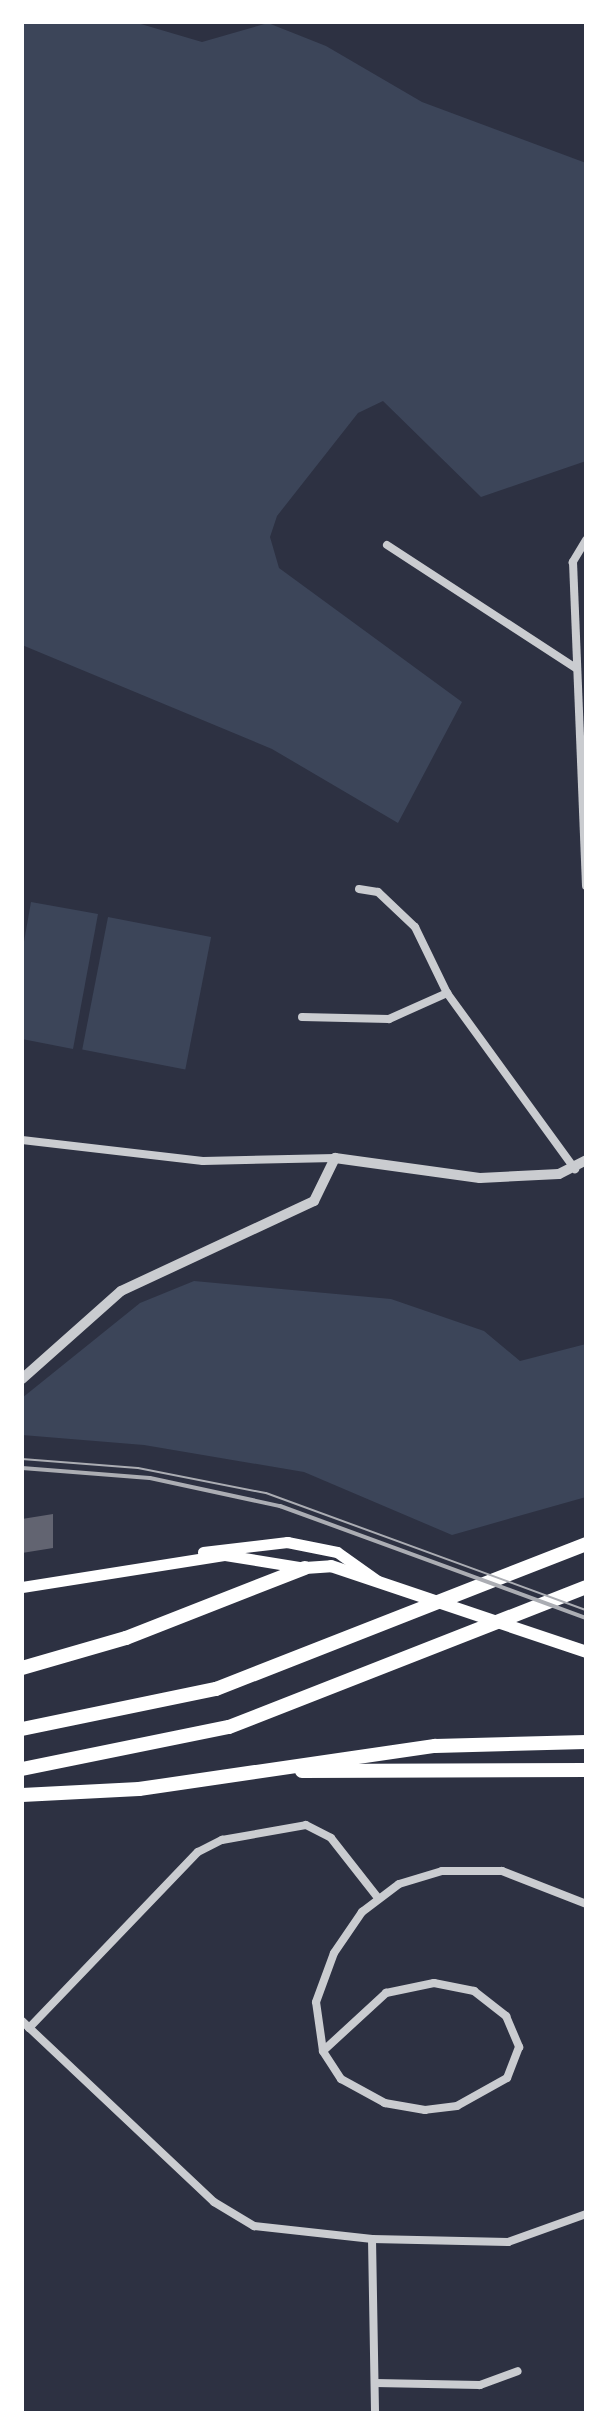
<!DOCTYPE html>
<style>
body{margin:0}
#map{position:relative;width:608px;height:2435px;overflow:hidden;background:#2d3142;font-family:"IBM Plex Serif",serif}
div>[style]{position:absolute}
.green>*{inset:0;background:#3c4559;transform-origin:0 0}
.building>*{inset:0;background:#626471}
.minor>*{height:8px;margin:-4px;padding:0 4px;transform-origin:4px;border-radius:4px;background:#caccd0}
.tertiary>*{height:10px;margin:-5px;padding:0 5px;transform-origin:5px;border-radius:5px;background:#caccd0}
.secondary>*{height:11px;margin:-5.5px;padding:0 5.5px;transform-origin:5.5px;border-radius:5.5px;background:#fff}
.primary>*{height:12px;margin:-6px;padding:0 6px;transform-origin:6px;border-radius:6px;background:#fff}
.motorway>*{height:14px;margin:-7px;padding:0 7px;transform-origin:7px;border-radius:7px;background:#fff}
.tram>*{height:2px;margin:-1px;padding:0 1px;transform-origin:1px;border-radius:1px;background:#abadb3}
.rail>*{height:4px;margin:-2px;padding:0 2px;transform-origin:2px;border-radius:2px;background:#abadb3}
span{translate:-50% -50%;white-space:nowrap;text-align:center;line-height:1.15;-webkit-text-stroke:8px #fff;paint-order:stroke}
.frame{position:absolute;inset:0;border:24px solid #fff;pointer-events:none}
</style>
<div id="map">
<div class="green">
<div style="clip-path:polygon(22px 22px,134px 22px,202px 42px,268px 23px,326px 46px,422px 102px,586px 163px,586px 461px,481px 497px,383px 401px,358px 413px,277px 516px,270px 537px,279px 568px,462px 702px,398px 823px,272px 749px,22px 645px)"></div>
<div style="clip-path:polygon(31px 902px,98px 914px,73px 1049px,22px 1039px,22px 953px)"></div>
<div style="left:108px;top:917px;width:105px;height:135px;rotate:11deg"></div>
<div style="clip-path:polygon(194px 1281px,391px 1299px,484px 1331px,520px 1361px,586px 1344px,586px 1497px,452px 1535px,304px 1472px,144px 1445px,22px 1435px,22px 1398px,140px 1303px)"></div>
</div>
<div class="building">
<div style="clip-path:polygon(53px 1514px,53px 1548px,22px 1553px,22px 1519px)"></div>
</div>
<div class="minor">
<div style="left:586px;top:540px;width:26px;rotate:121deg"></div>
<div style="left:573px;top:562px;width:324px;rotate:87.7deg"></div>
<div style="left:387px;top:545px;width:225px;rotate:33.1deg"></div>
<div style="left:359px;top:889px;width:19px;rotate:9deg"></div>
<div style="left:378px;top:892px;width:51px;rotate:43.4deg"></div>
<div style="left:415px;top:927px;width:73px;rotate:64.1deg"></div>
<div style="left:447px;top:993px;width:218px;rotate:54deg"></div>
<div style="left:302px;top:1017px;width:87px;rotate:1.3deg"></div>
<div style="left:389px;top:1019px;width:64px;rotate:-24.1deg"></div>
<div style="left:22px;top:1140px;width:182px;rotate:6.6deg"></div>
<div style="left:203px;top:1161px;width:132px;rotate:-1.3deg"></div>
<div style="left:434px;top:1983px;width:41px;rotate:11.3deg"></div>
<div style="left:474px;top:1991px;width:41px;rotate:38deg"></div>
<div style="left:506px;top:2016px;width:34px;rotate:67deg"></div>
<div style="left:519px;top:2047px;width:33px;rotate:111deg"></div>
<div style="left:507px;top:2078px;width:57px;rotate:150.8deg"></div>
<div style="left:457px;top:2106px;width:32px;rotate:173deg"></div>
<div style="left:425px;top:2110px;width:41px;rotate:-170.1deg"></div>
<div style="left:385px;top:2103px;width:50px;rotate:-151.4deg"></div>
<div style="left:341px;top:2079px;width:33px;rotate:-123deg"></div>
<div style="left:323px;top:2051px;width:86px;rotate:-42.6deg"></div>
<div style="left:386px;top:1993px;width:49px;rotate:-11.8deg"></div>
<div style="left:22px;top:2021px;width:264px;rotate:43.3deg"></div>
<div style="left:214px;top:2202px;width:47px;rotate:31deg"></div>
<div style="left:254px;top:2226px;width:119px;rotate:6.3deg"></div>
<div style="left:372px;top:2239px;width:136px;rotate:1.3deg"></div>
<div style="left:508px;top:2242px;width:83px;rotate:-19.7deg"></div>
<div style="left:29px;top:2028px;width:244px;rotate:-46.2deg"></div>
<div style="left:198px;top:1852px;width:27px;rotate:-27deg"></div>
<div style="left:222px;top:1840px;width:85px;rotate:-10.1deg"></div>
<div style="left:306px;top:1825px;width:28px;rotate:27deg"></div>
<div style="left:331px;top:1838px;width:76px;rotate:51.9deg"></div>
<div style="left:323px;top:2051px;width:49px;rotate:-98.1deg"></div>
<div style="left:316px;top:2002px;width:52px;rotate:-69.8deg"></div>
<div style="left:334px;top:1953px;width:50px;rotate:-55.7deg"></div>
<div style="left:362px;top:1912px;width:46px;rotate:-37.1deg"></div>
<div style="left:399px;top:1884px;width:45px;rotate:-16.8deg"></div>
<div style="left:442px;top:1871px;width:60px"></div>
<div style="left:502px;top:1871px;width:90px;rotate:21.4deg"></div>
<div style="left:372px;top:2239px;width:174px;rotate:89deg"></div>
<div style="left:375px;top:2383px;width:105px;rotate:1.1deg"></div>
<div style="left:480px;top:2385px;width:40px;rotate:-20.2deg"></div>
</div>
<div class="tertiary">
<div style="left:22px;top:1379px;width:132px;rotate:-41.6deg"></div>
<div style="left:121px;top:1291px;width:213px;rotate:-25deg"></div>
<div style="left:314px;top:1201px;width:48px;rotate:-64deg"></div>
<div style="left:335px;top:1158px;width:146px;rotate:7.9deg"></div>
<div style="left:480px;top:1178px;width:79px;rotate:-2.9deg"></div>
<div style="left:559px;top:1174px;width:30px;rotate:-27deg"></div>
</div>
<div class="secondary">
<div style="left:203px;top:1552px;width:85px;rotate:-6.8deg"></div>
<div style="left:287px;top:1542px;width:51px;rotate:11.3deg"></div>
<div style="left:337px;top:1552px;width:50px;rotate:35.3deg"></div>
<div style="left:22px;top:1587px;width:206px;rotate:-9deg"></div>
<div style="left:225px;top:1555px;width:81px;rotate:9.2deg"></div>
</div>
<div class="primary">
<div style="left:305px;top:1568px;width:26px;rotate:-4deg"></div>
<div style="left:331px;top:1566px;width:269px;rotate:18.6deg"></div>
</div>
<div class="motorway">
<div style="left:22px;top:1668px;width:108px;rotate:-16.1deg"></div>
<div style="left:126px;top:1638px;width:192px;rotate:-21.4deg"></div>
<div style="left:22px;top:1729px;width:198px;rotate:-11.7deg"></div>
<div style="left:216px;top:1689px;width:397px;rotate:-21.4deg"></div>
<div style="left:22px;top:1769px;width:211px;rotate:-11.5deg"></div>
<div style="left:229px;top:1727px;width:383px;rotate:-21.4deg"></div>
<div style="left:302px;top:1771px;width:284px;rotate:-0.2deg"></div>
<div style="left:22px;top:1795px;width:117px;rotate:-2.9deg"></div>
<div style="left:139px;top:1789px;width:299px;rotate:-8.3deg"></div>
<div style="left:435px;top:1746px;width:151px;rotate:-1.5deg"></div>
</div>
<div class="tram">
<div style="left:22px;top:1459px;width:116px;rotate:4.4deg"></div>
<div style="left:138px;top:1468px;width:130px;rotate:11.1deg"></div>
<div style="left:266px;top:1493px;width:341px;rotate:20.1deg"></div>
</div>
<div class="rail">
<div style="left:22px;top:1468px;width:128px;rotate:4.5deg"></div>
<div style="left:150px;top:1478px;width:133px;rotate:12.2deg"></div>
<div style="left:280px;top:1506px;width:326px;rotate:20.1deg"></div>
</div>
<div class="frame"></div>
</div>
